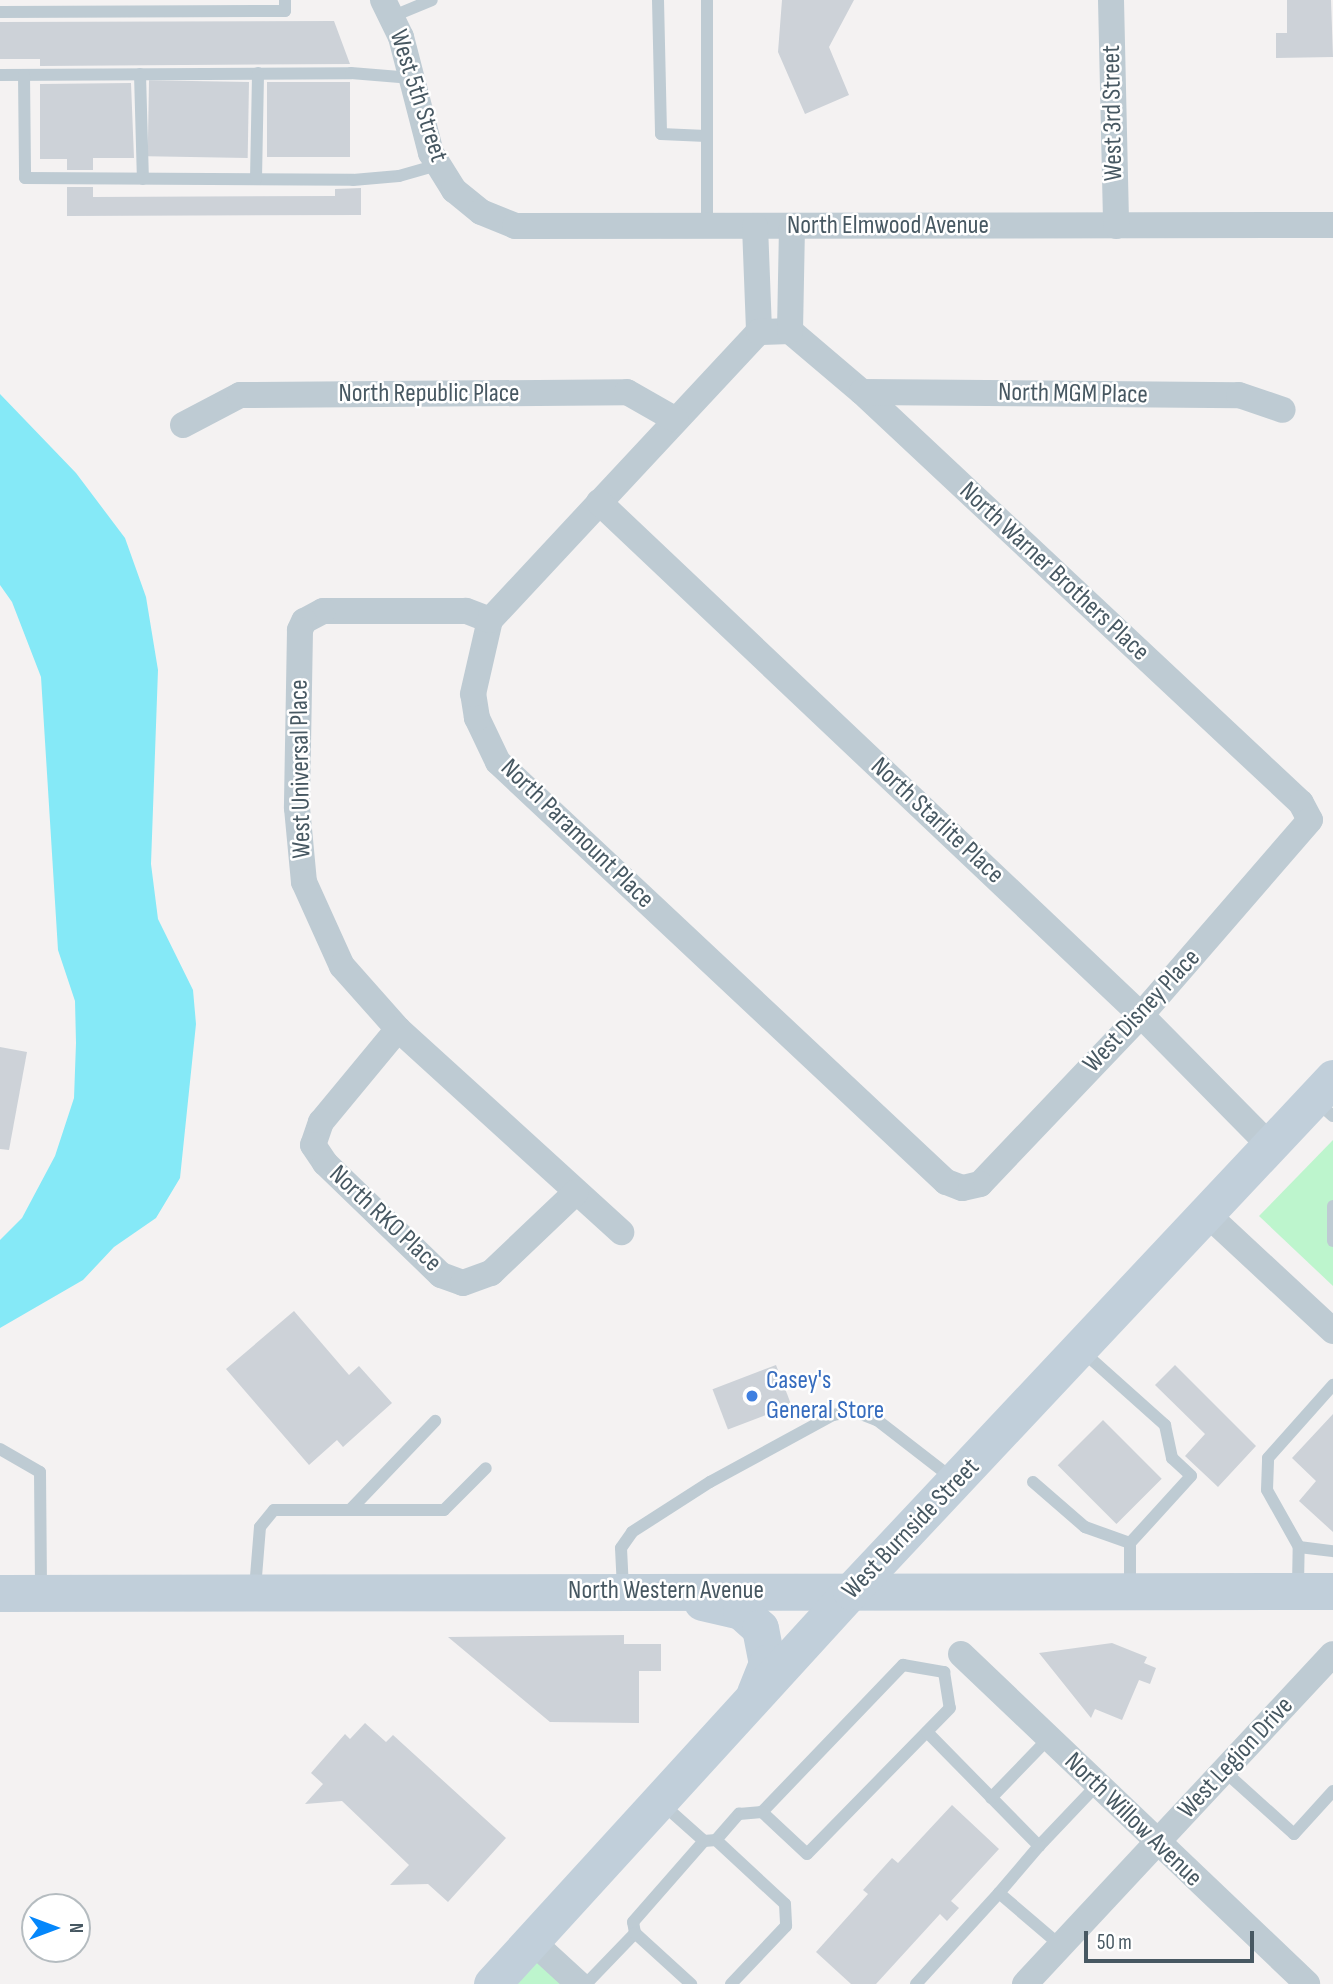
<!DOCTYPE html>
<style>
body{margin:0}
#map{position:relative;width:1333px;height:1984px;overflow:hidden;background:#f4f2f2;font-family:"Sofia Sans Condensed",sans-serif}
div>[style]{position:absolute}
.green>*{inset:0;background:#bdf5cd}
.water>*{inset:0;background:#85e9f7}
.building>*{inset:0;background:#cdd2d8;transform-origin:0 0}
.lane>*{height:12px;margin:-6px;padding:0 6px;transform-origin:6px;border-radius:6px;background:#becbd3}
.street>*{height:26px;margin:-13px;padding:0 13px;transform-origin:13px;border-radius:13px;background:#becbd3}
.secondary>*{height:37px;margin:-18.5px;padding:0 18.5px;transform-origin:18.5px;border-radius:18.5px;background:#c1cfda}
.dots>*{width:19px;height:19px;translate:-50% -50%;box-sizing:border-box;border:4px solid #fff;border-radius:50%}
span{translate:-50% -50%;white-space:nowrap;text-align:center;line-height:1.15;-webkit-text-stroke:5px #fff;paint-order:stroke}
.street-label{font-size:26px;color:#475862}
.shop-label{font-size:26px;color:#366cbe}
.left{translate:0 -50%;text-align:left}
.north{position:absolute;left:21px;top:1893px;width:70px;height:70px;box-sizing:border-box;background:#fff;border:2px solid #b5bcc0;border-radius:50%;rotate:90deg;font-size:19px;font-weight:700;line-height:28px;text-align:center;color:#475862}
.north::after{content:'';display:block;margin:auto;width:24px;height:32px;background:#0587fb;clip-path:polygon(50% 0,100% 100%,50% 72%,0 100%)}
.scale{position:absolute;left:1084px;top:1931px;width:170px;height:32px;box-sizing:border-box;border:4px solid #475862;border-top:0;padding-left:9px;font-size:21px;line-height:24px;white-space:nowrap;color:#475862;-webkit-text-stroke:5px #fff;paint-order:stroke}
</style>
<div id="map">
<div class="green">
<div style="clip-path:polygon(1333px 1140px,1333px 1286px,1259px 1216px)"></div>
<div style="clip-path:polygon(532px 1941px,579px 1984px,492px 1984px)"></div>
</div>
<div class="water">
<div style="clip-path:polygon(0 394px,76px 473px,125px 538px,146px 597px,158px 670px,151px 864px,158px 919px,193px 990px,196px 1024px,180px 1178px,156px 1218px,114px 1247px,83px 1280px,0 1328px,0 1240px,22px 1218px,55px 1156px,74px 1098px,76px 1043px,75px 1001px,58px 950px,41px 677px,12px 602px,0 585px)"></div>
</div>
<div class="building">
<div style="clip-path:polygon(782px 0,854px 0,829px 47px,849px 95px,805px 114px,778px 52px)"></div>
<div style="clip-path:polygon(1287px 0,1331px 0,1333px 57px,1276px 58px,1276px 33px,1287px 33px)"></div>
<div style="clip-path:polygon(334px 21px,350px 64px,40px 66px,40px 59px,0 59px,0 22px)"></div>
<div style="left:249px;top:82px;width:76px;height:100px;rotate:91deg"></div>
<div style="left:267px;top:82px;width:83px;height:75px"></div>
<div style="clip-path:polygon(131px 83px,134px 158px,93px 158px,93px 170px,67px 170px,67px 159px,40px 159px,40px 84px)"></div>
<div style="clip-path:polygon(67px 187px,93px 187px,93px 197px,335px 196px,335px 189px,361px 188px,361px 215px,67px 216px)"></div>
<div style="clip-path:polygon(0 1047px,27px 1052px,9px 1150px,0 1149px)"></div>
<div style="clip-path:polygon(294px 1311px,349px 1375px,359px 1366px,392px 1403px,343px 1447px,337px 1440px,309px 1465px,226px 1369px)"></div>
<div style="left:776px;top:1365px;width:43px;height:68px;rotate:69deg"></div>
<div style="clip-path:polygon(1175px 1365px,1256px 1446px,1218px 1487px,1185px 1456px,1205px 1434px,1155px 1385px)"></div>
<div style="clip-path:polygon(1333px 1414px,1333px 1532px,1299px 1501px,1316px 1481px,1292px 1458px)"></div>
<div style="left:1103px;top:1420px;width:83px;height:64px;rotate:45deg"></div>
<div style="clip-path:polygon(624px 1635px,624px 1644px,661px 1644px,661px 1671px,639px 1671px,639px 1723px,550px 1722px,448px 1637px)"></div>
<div style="clip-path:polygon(1112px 1643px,1147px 1657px,1144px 1663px,1156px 1668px,1150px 1684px,1139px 1680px,1122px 1720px,1095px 1709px,1091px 1718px,1039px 1653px)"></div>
<div style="clip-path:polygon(365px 1723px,386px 1742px,393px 1735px,506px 1838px,448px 1902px,428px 1884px,390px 1885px,409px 1865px,342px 1801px,305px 1804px,323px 1784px,311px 1773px,345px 1734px,350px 1739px)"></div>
<div style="clip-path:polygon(952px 1805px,999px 1849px,951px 1901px,959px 1908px,947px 1921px,940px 1914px,876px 1984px,851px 1984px,816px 1952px,868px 1894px,863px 1890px,892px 1858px,898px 1863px)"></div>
</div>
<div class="lane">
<div style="left:658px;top:0;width:134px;rotate:88.7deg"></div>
<div style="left:661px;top:134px;width:45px;rotate:2.5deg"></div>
<div style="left:0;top:12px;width:285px;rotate:-0.2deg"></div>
<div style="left:285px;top:11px;width:11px;rotate:-90deg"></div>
<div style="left:391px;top:17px;width:44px;rotate:-22.5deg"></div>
<div style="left:140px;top:74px;width:105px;rotate:88.4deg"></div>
<div style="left:0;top:75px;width:351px;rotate:-0.3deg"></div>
<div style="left:351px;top:73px;width:61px;rotate:4.7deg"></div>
<div style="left:24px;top:75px;width:103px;rotate:89.4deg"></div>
<div style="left:25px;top:178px;width:328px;rotate:0.3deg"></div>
<div style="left:353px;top:180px;width:46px;rotate:-5deg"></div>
<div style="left:399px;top:176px;width:41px;rotate:-15.8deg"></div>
<div style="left:256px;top:179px;width:106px;rotate:-88.9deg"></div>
<div style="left:707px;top:226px;width:226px;rotate:-90deg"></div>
<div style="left:1315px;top:1100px;width:24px;rotate:42deg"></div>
<div style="left:1333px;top:1206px;width:35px;rotate:90deg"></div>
<div style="left:1081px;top:1350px;width:113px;rotate:41.8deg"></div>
<div style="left:1165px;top:1425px;width:34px;rotate:78deg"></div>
<div style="left:1172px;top:1458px;width:26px;rotate:43deg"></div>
<div style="left:1191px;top:1476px;width:91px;rotate:132.3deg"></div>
<div style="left:1130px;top:1543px;width:44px;rotate:90deg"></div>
<div style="left:0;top:1449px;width:46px;rotate:29.9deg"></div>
<div style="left:40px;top:1472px;width:117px;rotate:89.5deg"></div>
<div style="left:1033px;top:1482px;width:69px;rotate:40.9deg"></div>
<div style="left:1085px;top:1527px;width:48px;rotate:19.6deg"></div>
<div style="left:351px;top:1509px;width:122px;rotate:-46.3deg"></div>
<div style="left:1299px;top:1547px;width:34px;rotate:7deg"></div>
<div style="left:1298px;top:1586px;width:39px;rotate:-89deg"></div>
<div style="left:1299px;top:1547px;width:65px;rotate:-119.3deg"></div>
<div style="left:1267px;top:1490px;width:32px;rotate:-88deg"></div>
<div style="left:1268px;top:1458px;width:98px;rotate:-48.3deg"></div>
<div style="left:255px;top:1589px;width:62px;rotate:-85.4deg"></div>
<div style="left:260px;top:1527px;width:22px;rotate:-51deg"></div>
<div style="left:274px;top:1510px;width:170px"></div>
<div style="left:444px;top:1510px;width:59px;rotate:-45deg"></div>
<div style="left:623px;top:1589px;width:41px;rotate:-92.8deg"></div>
<div style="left:621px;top:1548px;width:19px;rotate:-55deg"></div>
<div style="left:632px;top:1532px;width:93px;rotate:-32.7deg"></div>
<div style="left:710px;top:1482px;width:140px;rotate:-28.6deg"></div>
<div style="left:833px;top:1415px;width:20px;rotate:-11deg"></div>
<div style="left:853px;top:1411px;width:26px;rotate:21deg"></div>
<div style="left:877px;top:1420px;width:96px;rotate:37.8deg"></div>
<div style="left:903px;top:1665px;width:42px;rotate:9.7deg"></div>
<div style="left:944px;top:1672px;width:36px;rotate:81deg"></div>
<div style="left:950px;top:1708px;width:204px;rotate:134.4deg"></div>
<div style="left:807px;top:1854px;width:62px;rotate:-137deg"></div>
<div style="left:762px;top:1812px;width:204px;rotate:-46.2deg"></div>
<div style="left:927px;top:1732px;width:160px;rotate:45.5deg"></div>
<div style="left:1039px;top:1846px;width:83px;rotate:-46.5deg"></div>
<div style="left:1224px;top:1771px;width:94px;rotate:42deg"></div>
<div style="left:1294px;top:1834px;width:58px;rotate:-47.8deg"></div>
<div style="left:991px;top:1798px;width:82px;rotate:-46deg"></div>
<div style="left:716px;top:1840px;width:35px;rotate:-49deg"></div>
<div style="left:739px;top:1814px;width:23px;rotate:-5deg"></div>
<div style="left:704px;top:1841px;width:12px;rotate:-5deg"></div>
<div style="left:716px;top:1840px;width:94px;rotate:42.8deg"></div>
<div style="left:785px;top:1904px;width:22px;rotate:87deg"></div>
<div style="left:786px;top:1926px;width:80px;rotate:133.5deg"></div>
<div style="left:1039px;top:1846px;width:62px;rotate:130.4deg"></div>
<div style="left:999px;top:1893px;width:82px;rotate:40.5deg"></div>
<div style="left:635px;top:1933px;width:11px;rotate:-100deg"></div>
<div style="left:633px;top:1922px;width:108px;rotate:-48.8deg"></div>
<div style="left:704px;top:1841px;width:59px;rotate:-138.4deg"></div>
<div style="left:586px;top:1984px;width:71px;rotate:-46.1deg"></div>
<div style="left:635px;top:1933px;width:76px;rotate:42.3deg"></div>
<div style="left:916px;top:1984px;width:123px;rotate:-47.6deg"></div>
</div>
<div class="street">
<div style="left:383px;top:0;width:41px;rotate:64.1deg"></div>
<div style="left:401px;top:37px;width:120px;rotate:75.5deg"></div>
<div style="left:431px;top:153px;width:44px;rotate:58.1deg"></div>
<div style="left:454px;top:190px;width:35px;rotate:39deg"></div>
<div style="left:481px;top:212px;width:37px;rotate:22deg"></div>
<div style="left:515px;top:226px;width:818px;rotate:-0.07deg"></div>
<div style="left:1111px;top:0;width:226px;rotate:88.7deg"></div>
<div style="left:755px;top:226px;width:106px;rotate:87.8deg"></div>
<div style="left:790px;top:331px;width:94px;rotate:40.3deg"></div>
<div style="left:862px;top:392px;width:601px;rotate:43.11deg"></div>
<div style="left:1301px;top:803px;width:19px;rotate:62deg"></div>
<div style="left:1310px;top:820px;width:258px;rotate:130.9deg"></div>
<div style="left:1141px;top:1015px;width:233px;rotate:133.6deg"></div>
<div style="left:980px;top:1184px;width:18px;rotate:167deg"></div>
<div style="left:962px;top:1188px;width:17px;rotate:-159deg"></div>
<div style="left:946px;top:1182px;width:614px;rotate:-136.85deg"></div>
<div style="left:498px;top:762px;width:49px;rotate:-115.5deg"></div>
<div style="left:477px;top:718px;width:24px;rotate:-99deg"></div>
<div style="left:473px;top:694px;width:76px;rotate:-77.1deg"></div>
<div style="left:490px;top:620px;width:394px;rotate:-47deg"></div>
<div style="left:759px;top:332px;width:31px;rotate:-2deg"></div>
<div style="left:790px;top:331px;width:105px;rotate:-88.9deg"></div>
<div style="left:862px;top:392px;width:377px;rotate:0.5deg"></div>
<div style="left:1239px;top:395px;width:46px;rotate:18.8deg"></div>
<div style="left:183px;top:425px;width:64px;rotate:-27.8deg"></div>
<div style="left:240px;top:395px;width:387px;rotate:-0.4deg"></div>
<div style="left:627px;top:392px;width:56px;rotate:29.7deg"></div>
<div style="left:599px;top:502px;width:746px;rotate:43.43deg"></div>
<div style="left:1141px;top:1015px;width:184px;rotate:45.4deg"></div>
<div style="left:490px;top:620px;width:26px;rotate:-159deg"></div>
<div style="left:466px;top:611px;width:143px;rotate:180deg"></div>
<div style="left:323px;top:611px;width:21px;rotate:152deg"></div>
<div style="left:304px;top:621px;width:10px;rotate:114deg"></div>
<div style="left:300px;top:630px;width:178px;rotate:91deg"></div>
<div style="left:297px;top:808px;width:74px;rotate:84.6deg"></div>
<div style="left:304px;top:882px;width:92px;rotate:65.7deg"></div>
<div style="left:342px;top:966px;width:84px;rotate:48.4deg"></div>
<div style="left:398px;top:1029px;width:302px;rotate:42.3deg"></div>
<div style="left:398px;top:1029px;width:121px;rotate:129.6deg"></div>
<div style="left:321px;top:1122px;width:24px;rotate:109deg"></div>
<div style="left:313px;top:1145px;width:22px;rotate:56deg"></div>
<div style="left:325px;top:1163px;width:161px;rotate:44deg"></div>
<div style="left:441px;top:1275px;width:23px;rotate:20deg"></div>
<div style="left:463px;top:1283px;width:30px;rotate:-20deg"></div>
<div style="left:491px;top:1273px;width:117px;rotate:-43.6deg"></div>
<div style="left:1207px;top:1214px;width:172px;rotate:42.9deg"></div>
<div style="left:961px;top:1654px;width:478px;rotate:43.6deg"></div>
<div style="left:532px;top:1941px;width:64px;rotate:42.5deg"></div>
<div style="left:1025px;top:1984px;width:451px;rotate:-47deg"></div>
</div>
<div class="secondary">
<div style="left:0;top:1593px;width:1333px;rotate:-0.09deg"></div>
<div style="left:702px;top:1602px;width:40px;rotate:13deg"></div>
<div style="left:741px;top:1611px;width:25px;rotate:42deg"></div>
<div style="left:760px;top:1628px;width:36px;rotate:79deg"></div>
<div style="left:767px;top:1663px;width:32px;rotate:112deg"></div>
<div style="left:492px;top:1984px;width:532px;rotate:-47.59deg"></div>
<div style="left:851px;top:1591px;width:704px;rotate:-46.78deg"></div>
</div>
<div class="dots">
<div style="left:752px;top:1396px;background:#3f7fe0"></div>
</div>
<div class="street-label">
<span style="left:418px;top:96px;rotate:72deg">West 5th Street</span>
<span style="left:1113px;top:113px;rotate:-91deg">West 3rd Street</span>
<span style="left:888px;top:226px">North Elmwood Avenue</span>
<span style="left:429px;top:394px">North Republic Place</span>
<span style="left:1073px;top:394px;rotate:1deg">North MGM Place</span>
<span style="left:1054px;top:572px;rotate:43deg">North Warner Brothers Place</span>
<span style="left:301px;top:769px;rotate:-91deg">West Universal Place</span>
<span style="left:937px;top:821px;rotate:43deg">North Starlite Place</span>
<span style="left:577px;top:834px;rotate:44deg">North Paramount Place</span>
<span style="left:1142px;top:1011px;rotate:-47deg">West Disney Place</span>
<span style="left:385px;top:1219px;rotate:43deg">North RKO Place</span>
<span style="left:911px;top:1529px;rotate:-46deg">West Burnside Street</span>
<span style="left:666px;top:1591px">North Western Avenue</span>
<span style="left:1236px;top:1758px;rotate:-47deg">West Legion Drive</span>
<span style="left:1133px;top:1820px;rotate:44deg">North Willow Avenue</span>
</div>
<div class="shop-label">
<span class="left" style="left:766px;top:1396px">Casey's<br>General Store</span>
</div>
<div class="north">N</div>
<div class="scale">50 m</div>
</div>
